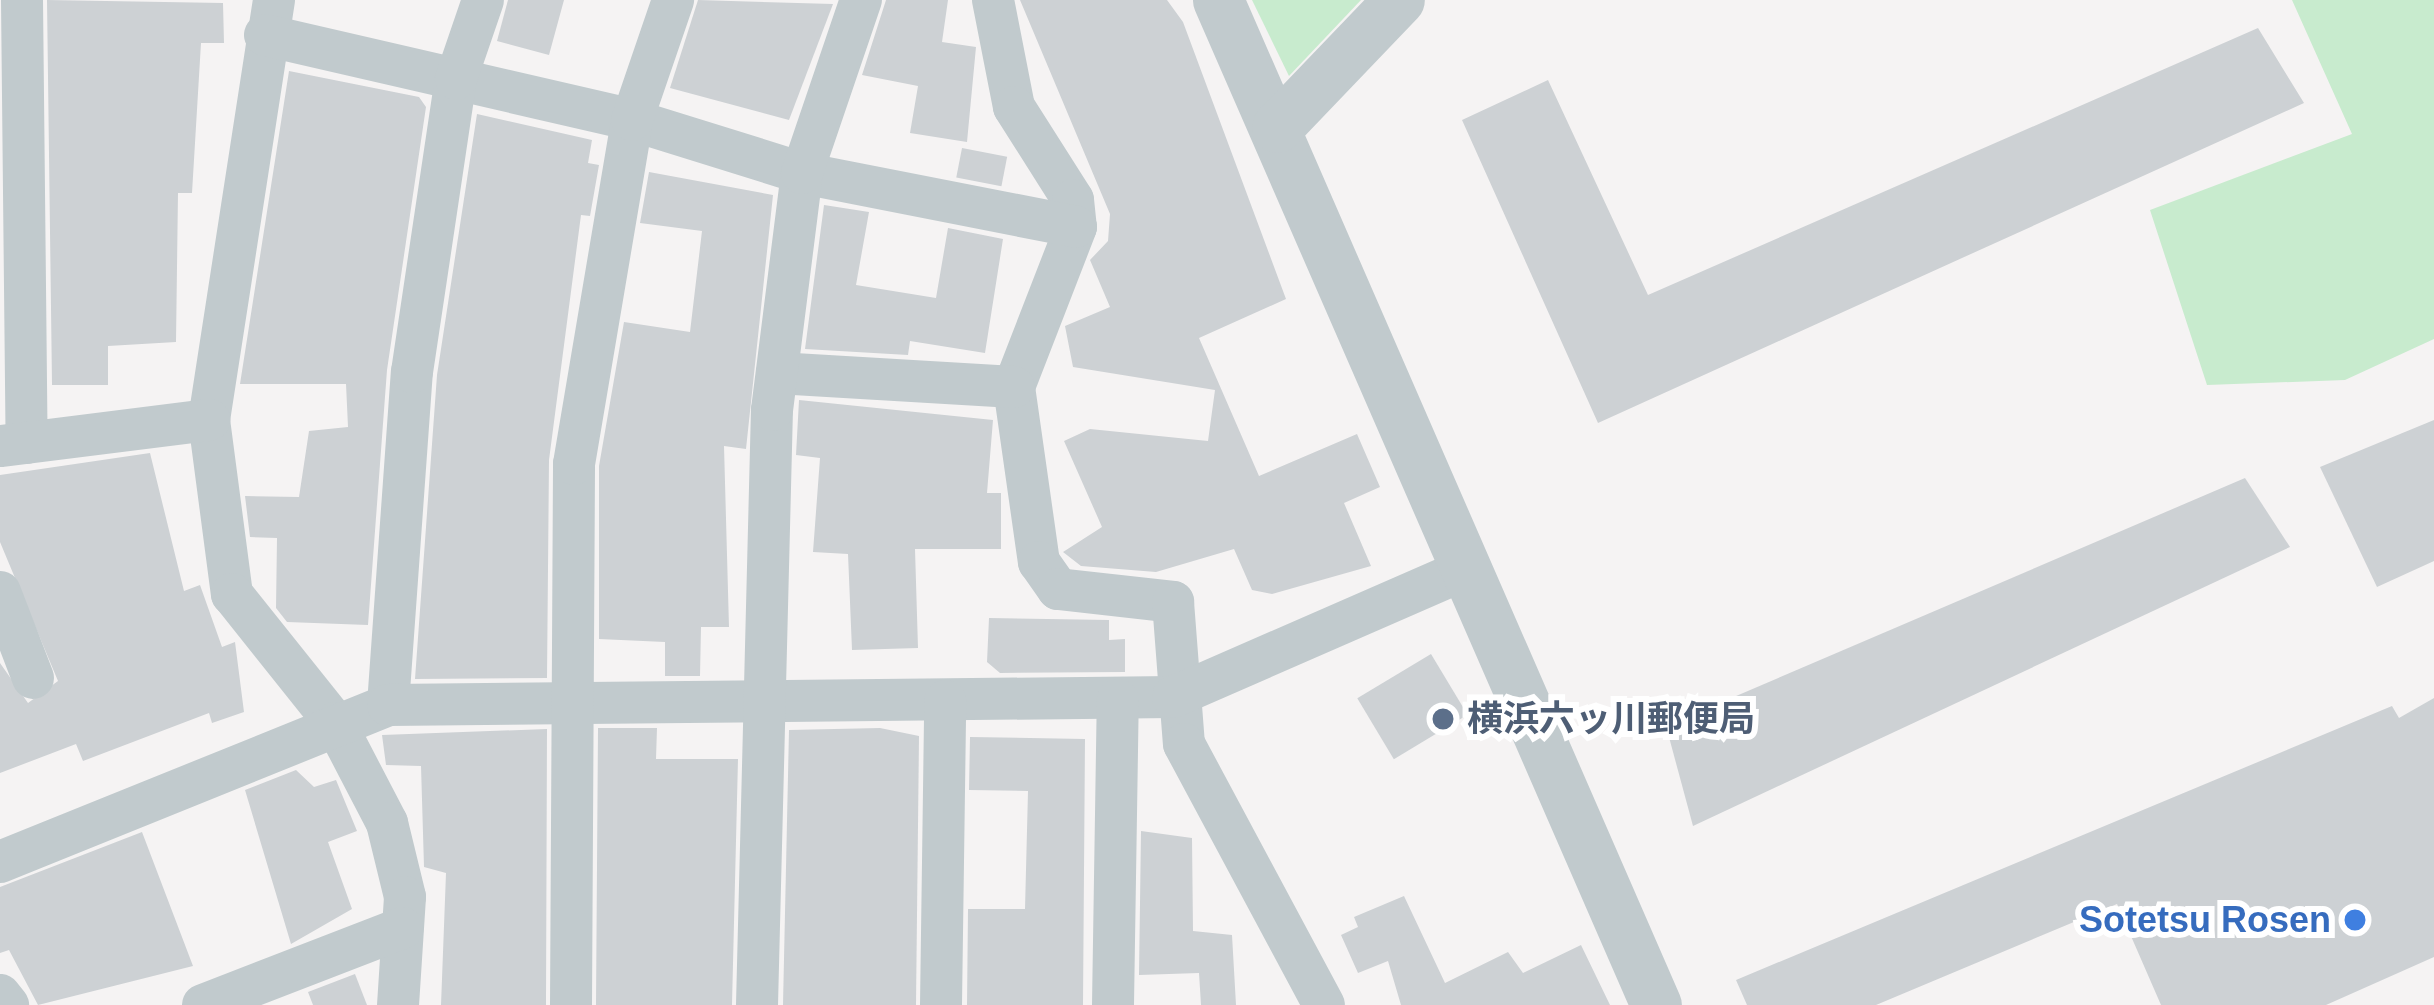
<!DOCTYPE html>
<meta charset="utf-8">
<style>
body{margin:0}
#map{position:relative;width:2434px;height:1005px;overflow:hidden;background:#f5f3f3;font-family:Arial,"Noto Sans JP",sans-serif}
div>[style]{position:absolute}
.green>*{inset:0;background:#c8ebce}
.building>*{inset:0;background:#cdd1d4;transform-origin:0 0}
.minor>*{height:42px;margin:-21px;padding:0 21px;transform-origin:21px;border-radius:21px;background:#c1cacd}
.tertiary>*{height:51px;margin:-25.5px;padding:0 25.5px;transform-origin:25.5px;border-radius:25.5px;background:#c1cacd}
.dots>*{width:33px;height:33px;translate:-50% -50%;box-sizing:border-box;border:6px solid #fff;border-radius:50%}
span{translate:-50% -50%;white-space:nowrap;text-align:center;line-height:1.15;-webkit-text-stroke:12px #fff;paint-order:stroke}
.service-label{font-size:36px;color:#4e5e75;font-weight:700}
.left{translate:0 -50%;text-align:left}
.shop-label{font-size:36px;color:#366cbe;font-weight:700}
.right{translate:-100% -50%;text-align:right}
</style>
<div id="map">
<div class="green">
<div style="clip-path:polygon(1252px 0,1361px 0,1289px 76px)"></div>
<div style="clip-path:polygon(2292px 0,2434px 0,2434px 339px,2345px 380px,2207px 385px,2150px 210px,2352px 134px)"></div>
</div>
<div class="building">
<div style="clip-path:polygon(47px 0,223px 3px,224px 43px,201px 43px,192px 193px,178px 193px,176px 342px,108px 346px,108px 385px,52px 385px)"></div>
<div style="clip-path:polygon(508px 0,564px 0,549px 55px,497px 41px)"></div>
<div style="clip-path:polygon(698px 0,833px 4px,789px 120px,670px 88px)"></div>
<div style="clip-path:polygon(886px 0,948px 0,942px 42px,976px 47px,967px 142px,910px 133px,918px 86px,862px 75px)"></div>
<div style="clip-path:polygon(1020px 0,1167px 0,1183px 22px,1286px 299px,1199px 338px,1259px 476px,1357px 434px,1380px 487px,1344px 503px,1371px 566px,1272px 594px,1252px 590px,1234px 549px,1156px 572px,1081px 566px,1063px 552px,1102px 527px,1064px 441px,1090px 429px,1208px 441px,1215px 390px,1073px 367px,1065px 326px,1110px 307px,1090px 260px,1108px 241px,1110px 214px)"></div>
<div style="clip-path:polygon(2258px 28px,2304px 103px,1598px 423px,1462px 120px,1548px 80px,1648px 295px)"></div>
<div style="clip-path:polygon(289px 71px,419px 97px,426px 107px,387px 370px,368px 625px,287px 622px,276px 608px,277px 538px,250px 537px,245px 496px,299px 497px,309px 431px,348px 427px,346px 384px,240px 384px)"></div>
<div style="clip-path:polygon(477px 114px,592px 140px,588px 163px,599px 165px,590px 216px,581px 215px,549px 460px,547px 678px,415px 679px,437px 375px)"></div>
<div style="left:962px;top:148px;width:46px;height:30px;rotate:11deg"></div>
<div style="clip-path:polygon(649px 172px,773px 195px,746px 449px,724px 446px,729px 627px,701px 627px,700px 676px,665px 676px,665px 642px,599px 639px,599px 466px,624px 322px,690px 332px,702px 231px,640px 223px)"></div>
<div style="clip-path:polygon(824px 205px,869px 212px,856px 285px,936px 298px,948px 228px,1003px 239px,985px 353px,910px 341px,908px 355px,805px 349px)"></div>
<div style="clip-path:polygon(799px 400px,993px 420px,987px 493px,1001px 493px,1001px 549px,915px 549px,918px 648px,852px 650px,848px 554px,813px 552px,820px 458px,796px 455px)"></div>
<div style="clip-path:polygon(2434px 420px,2434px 561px,2377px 587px,2320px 467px)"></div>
<div style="clip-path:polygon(150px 453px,184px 591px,200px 585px,222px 647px,235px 642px,244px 712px,212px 723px,209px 713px,83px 761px,76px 744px,0 773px,0 663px,28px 703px,58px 681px,0 542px,0 475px)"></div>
<div style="clip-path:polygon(2245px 478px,2290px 547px,1693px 826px,1666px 726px)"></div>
<div style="clip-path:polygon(989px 618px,1109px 620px,1109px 640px,1125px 639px,1125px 672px,1000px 673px,987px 662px)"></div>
<div style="left:1431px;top:654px;width:71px;height:86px;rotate:59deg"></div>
<div style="clip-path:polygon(2434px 698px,2434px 957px,2326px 1005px,2161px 1005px,2117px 904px,1876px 1005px,1747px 1005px,1736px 980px,2392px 706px,2399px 718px)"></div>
<div style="clip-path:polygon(598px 728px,657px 728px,656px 759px,738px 759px,732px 1005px,596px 1005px)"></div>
<div style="clip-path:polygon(880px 728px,919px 736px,916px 1005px,783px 1005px,789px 730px)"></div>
<div style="clip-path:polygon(547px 729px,546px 1005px,441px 1005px,446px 873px,424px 867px,421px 766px,386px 765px,382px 735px)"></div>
<div style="clip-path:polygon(970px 737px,1085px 739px,1083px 1005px,967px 1005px,968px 909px,1025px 909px,1028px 791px,969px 790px)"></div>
<div style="clip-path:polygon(296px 770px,314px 787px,336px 780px,357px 831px,328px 842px,352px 909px,291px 944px,245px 790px)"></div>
<div style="clip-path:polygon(1141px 831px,1192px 838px,1193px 931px,1232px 935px,1236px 1005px,1201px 1005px,1199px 973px,1139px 975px)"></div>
<div style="clip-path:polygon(142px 832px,193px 966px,38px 1005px,9px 950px,0 953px,0 887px)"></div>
<div style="clip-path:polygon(1404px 896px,1445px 983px,1508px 952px,1523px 973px,1581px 945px,1610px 1005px,1401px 1005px,1388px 961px,1358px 973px,1341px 935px,1358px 927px,1354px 917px)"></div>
<div style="clip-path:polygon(355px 974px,367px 1005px,313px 1005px,308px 992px)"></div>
</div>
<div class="minor">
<div style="left:22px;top:0;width:443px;rotate:89.4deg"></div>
<div style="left:274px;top:0;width:425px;rotate:98.8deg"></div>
<div style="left:209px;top:420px;width:176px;rotate:82.5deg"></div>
<div style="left:232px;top:594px;width:165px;rotate:51.4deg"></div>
<div style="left:335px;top:723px;width:113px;rotate:62.5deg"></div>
<div style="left:387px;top:823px;width:76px;rotate:76.3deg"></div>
<div style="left:405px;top:897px;width:108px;rotate:93.7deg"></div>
<div style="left:993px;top:0;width:109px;rotate:78.9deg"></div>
<div style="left:1014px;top:107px;width:110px;rotate:57.6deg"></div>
<div style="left:1073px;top:200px;width:27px;rotate:84deg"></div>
<div style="left:1076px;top:227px;width:172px;rotate:111.2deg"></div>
<div style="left:1014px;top:387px;width:177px;rotate:81.9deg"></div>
<div style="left:1039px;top:562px;width:33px;rotate:55deg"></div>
<div style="left:1058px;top:589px;width:116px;rotate:6.4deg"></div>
<div style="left:1173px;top:602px;width:142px;rotate:85.6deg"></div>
<div style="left:1184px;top:744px;width:296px;rotate:61.8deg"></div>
<div style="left:265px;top:35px;width:377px;rotate:13deg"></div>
<div style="left:632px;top:120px;width:178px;rotate:17.3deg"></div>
<div style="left:802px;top:173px;width:279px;rotate:11.1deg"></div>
<div style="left:777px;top:373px;width:237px;rotate:3.4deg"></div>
<div style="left:2px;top:446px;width:209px;rotate:-7.2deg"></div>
<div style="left:0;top:592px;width:92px;rotate:69deg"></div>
<div style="left:388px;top:705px;width:334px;rotate:-85.9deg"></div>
<div style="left:412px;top:372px;width:296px;rotate:-81.5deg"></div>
<div style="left:456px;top:79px;width:83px;rotate:-71.1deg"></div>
<div style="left:0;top:862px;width:419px;rotate:-22deg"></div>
<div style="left:388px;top:705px;width:785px;rotate:-0.58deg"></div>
<div style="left:1173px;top:697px;width:318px;rotate:-23.6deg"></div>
<div style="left:0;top:995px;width:13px;rotate:51deg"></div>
<div style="left:203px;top:1005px;width:214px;rotate:-21.1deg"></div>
<div style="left:571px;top:1005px;width:541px;rotate:-89.68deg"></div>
<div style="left:574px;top:464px;width:349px;rotate:-80.4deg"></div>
<div style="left:632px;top:120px;width:127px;rotate:-71.1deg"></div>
<div style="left:757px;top:1005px;width:595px;rotate:-88.56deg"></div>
<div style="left:772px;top:410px;width:239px;rotate:-82.8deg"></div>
<div style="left:802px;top:173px;width:183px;rotate:-71.2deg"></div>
<div style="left:941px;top:1005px;width:304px;rotate:-89.2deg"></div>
<div style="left:1113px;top:1005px;width:305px;rotate:-89.1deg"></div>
</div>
<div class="tertiary">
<div style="left:1218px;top:0;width:1096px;rotate:66.45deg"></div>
<div style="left:1277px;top:127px;width:176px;rotate:-46.2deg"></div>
</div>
<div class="dots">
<div style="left:1443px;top:719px;background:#5c6f8a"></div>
<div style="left:2355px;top:920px;background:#3f7fe0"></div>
</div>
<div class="service-label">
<span class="left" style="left:1467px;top:719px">横浜六ッ川郵便局</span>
</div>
<div class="shop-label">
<span class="right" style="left:2331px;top:920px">Sotetsu Rosen</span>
</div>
</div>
